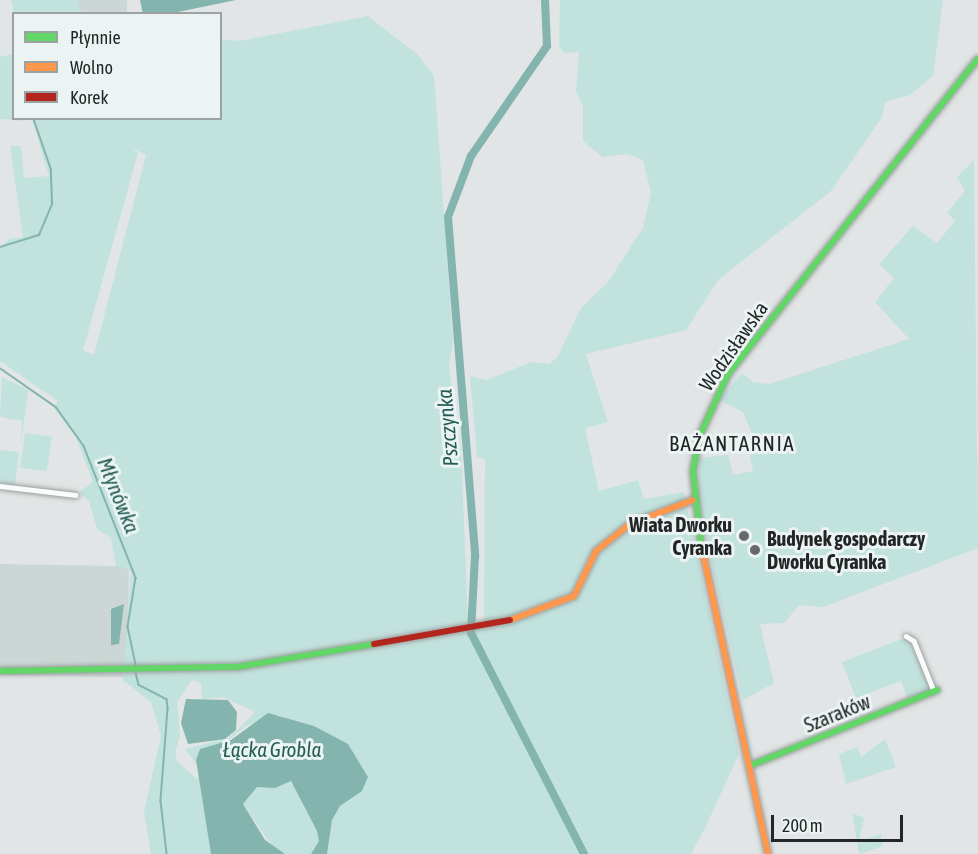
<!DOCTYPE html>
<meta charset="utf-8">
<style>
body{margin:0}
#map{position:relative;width:978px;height:854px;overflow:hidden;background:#e1e5e5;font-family:"Asap Condensed",sans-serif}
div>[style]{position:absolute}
.built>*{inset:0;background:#ccd7d5;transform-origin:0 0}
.green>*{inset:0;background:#c2e2dd;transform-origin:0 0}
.water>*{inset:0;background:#83b4ae}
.stream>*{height:1.5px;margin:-0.75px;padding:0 0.75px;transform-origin:0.75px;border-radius:0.75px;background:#83b4ae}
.river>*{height:8px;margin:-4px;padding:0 4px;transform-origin:4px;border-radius:4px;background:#83b4ae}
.roads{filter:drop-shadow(0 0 2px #9ca09f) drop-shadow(0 0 2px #9ca09f)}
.street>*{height:4.5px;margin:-2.25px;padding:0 2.25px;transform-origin:2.25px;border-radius:2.25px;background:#fafbfb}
.fast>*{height:6px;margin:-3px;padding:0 3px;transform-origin:3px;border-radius:3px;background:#63d668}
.slow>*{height:6px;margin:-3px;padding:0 3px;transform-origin:3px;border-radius:3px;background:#ff974d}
.jam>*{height:6px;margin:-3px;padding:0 3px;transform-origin:3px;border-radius:3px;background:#b3261e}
.dots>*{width:16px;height:16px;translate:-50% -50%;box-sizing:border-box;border:3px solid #ecf4f3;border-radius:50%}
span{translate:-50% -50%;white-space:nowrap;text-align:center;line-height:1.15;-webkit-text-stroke:6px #ecf4f3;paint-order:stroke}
.street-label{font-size:20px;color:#232626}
.poi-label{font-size:20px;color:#232626;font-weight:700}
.right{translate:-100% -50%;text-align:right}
.left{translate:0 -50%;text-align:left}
.water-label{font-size:21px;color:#235d55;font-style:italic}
.neighbourhood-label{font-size:21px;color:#232626;letter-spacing:1.5px}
.legend{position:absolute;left:12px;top:12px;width:210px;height:108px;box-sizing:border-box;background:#ecf4f3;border:2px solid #9ca2a1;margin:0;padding:8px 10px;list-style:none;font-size:18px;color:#232626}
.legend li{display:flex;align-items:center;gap:12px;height:30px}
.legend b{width:30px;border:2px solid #9ca2a1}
.scale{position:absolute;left:771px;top:815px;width:132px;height:27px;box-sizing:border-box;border:3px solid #232626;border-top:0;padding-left:8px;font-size:18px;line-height:21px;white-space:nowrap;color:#232626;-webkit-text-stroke:4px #ecf4f3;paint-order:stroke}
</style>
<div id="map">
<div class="built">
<div style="left:78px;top:0;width:49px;height:13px"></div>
<div style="left:0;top:564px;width:129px;height:111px;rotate:1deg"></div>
</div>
<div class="green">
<div style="clip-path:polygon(11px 0,78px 0,81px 13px,14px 14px)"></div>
<div style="clip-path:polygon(evenodd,560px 0,943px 0,933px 76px,910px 95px,885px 102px,882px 117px,831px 191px,718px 280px,686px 330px,586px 354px,608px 422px,585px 428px,599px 491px,638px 480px,644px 499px,684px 492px,739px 754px,705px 828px,691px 854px,327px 854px,332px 820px,340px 806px,362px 791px,347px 744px,279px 715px,246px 726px,223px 744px,200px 749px,196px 760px,211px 854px,151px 854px,144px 812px,161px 736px,151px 702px,123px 680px,131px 571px,116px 566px,111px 538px,97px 529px,89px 501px,79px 493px,93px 482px,75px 435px,54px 408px,58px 401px,0 361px,0 248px,9px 239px,23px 237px,10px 146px,21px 146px,24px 178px,49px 176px,32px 119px,220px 118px,221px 39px,240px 41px,368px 16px,418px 55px,434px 76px,453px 341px,449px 366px,461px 448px,468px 622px,484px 623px,485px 459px,477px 457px,470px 376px,487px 380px,531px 362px,549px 364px,557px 358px,581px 308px,608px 282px,643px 228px,651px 193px,643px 160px,627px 154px,603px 157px,583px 141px,583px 106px,576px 91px,579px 52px,563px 53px,559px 45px,560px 0,129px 147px,146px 155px,94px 355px,83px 350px,138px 153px,129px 147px,560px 0,192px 680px,201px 683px,202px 699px,223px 697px,255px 712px,229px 738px,185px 749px,198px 766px,198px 780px,177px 761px,175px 752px,180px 736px,177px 702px,192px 680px)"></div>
<div style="clip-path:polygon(13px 54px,14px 118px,28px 121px,0 119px,0 57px)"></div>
<div style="clip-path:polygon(974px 160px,978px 548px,823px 607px,799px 605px,784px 623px,760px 624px,774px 683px,743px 700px,699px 509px,699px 464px,700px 458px,728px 455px,733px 475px,753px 471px,749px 450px,758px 447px,743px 412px,719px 400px,742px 373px,753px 382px,769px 384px,909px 339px,875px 302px,894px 278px,879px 264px,913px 226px,937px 243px,955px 221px,947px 213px,965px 191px,957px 177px)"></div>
<div style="clip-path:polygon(2px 377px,28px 390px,21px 445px,22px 421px,0 417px)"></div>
<div style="left:25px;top:433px;width:27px;height:35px;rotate:8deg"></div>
<div style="clip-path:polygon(0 450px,19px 452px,15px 486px,0 484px)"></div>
<div style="clip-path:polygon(907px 637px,932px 691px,908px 700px,901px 681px,856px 698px,842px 662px)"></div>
<div style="clip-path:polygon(885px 739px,896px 767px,846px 784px,839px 754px,857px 747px,861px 757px)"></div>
<div style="clip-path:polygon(291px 781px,317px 831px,319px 841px,311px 854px,285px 854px,272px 846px,243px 804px,257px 787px,275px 788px)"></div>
<div style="clip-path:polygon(852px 813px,864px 818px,859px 841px,881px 834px,883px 846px,859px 854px)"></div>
</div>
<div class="water">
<div style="clip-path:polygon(140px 0,236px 0,173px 13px,143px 14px)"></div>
<div style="clip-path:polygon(124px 604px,119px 644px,111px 645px,111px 609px)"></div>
<div style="clip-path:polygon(186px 699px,228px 700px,237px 712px,236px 730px,225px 739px,188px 744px,181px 723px)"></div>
<div style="clip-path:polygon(268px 713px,314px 726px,348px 744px,368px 777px,362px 791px,340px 806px,332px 820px,327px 854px,311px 854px,319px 841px,317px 831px,291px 781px,275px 788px,257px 787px,243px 804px,265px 840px,285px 854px,211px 854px,196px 760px,200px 749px,231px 740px)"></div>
</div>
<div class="stream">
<div style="left:0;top:247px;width:41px;rotate:-17.1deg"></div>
<div style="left:39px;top:235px;width:34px;rotate:-67deg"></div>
<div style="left:52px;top:204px;width:34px;rotate:-92deg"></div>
<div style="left:51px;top:170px;width:55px;rotate:-109.1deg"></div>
<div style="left:0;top:368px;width:68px;rotate:34.9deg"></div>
<div style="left:56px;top:407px;width:48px;rotate:54.3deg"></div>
<div style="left:84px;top:446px;width:142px;rotate:68.5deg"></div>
<div style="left:136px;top:578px;width:50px;rotate:99.3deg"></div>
<div style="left:128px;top:627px;width:40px;rotate:78deg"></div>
<div style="left:136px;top:673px;width:12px;rotate:76deg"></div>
<div style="left:139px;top:685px;width:31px;rotate:27deg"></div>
<div style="left:167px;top:699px;width:10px;rotate:84deg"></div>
<div style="left:168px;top:709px;width:92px;rotate:94.4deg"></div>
<div style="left:161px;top:801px;width:53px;rotate:83.5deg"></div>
</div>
<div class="river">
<div style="left:545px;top:0;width:46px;rotate:87.5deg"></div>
<div style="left:547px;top:46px;width:134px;rotate:124.6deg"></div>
<div style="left:471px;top:156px;width:65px;rotate:110.7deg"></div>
<div style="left:448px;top:217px;width:340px;rotate:85.4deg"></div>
<div style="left:475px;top:556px;width:77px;rotate:93deg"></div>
<div style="left:471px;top:633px;width:248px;rotate:62.9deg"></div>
</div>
<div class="roads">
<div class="street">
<div style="left:0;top:486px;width:76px;rotate:6.8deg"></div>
<div style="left:906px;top:636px;width:9px;rotate:32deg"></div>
<div style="left:914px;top:641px;width:54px;rotate:68.2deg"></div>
</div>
<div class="fast">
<div style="left:701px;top:544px;width:73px;rotate:-96.3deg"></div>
<div style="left:693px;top:471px;width:37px;rotate:-79deg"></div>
<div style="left:700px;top:435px;width:67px;rotate:-65.3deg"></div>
<div style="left:728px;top:374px;width:402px;rotate:-51.6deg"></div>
<div style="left:0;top:671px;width:237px;rotate:-1deg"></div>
<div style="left:237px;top:667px;width:139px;rotate:-9.5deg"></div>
<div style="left:749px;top:766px;width:203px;rotate:-22deg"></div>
</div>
<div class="slow">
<div style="left:701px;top:544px;width:317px;rotate:77.8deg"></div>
<div style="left:510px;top:620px;width:68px;rotate:-20.6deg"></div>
<div style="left:574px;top:596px;width:50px;rotate:-63.9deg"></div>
<div style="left:596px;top:551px;width:43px;rotate:-38.5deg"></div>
<div style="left:630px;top:524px;width:67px;rotate:-20.9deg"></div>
</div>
<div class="jam">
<div style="left:374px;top:644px;width:138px;rotate:-10deg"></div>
</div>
</div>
<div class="dots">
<div style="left:744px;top:536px;background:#666969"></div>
<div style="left:755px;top:550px;background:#666969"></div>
</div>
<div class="street-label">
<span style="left:733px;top:346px;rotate:-55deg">Wodzisławska</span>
<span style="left:837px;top:713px;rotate:-22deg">Szaraków</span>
</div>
<div class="poi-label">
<span class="right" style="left:732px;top:536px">Wiata Dworku<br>Cyranka</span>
<span class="left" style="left:767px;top:550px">Budynek gospodarczy<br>Dworku Cyranka</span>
</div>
<div class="water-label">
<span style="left:447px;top:428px;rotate:-95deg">Pszczynka</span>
<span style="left:119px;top:495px;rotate:68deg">Młynówka</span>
<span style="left:272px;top:749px">Łącka Grobla</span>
</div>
<div class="neighbourhood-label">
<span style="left:732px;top:443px">BAŻANTARNIA</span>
</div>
<ul class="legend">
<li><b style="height:8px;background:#63d668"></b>Płynnie</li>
<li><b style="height:8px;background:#ff974d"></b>Wolno</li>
<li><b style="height:8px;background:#b3261e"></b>Korek</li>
</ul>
<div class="scale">200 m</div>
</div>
